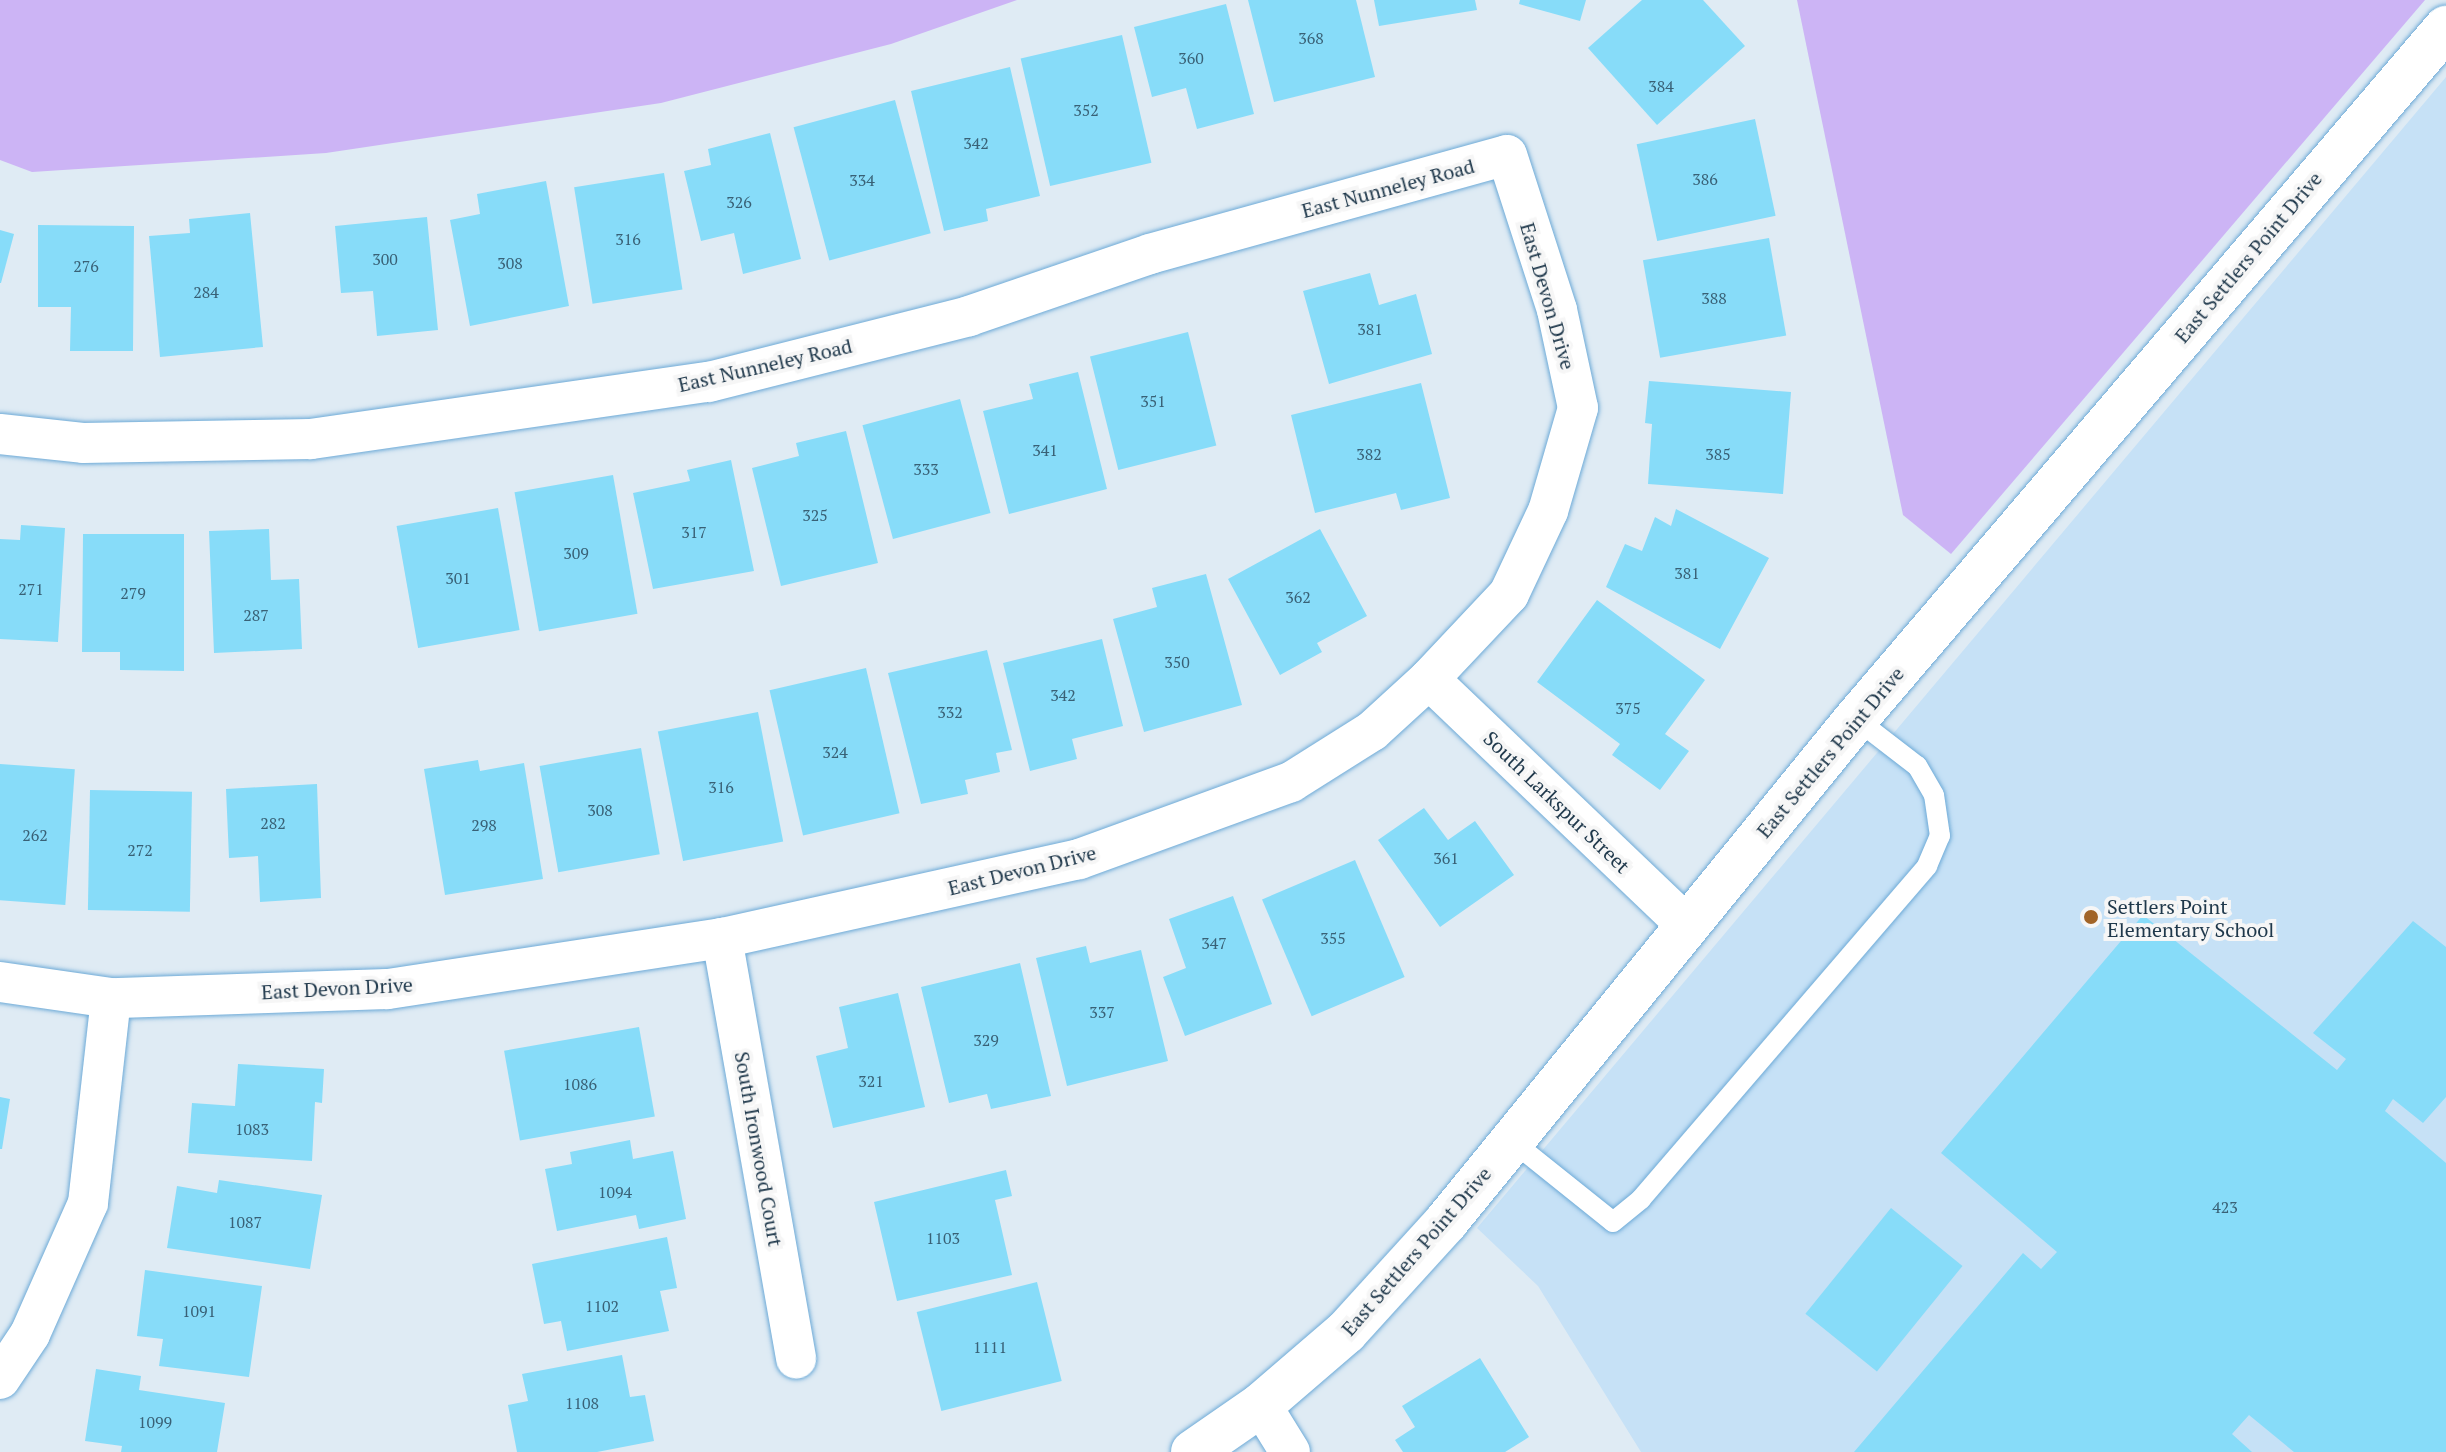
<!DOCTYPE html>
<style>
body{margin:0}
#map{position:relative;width:2446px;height:1452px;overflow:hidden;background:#dfebf4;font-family:"PT Serif",serif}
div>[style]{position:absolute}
.built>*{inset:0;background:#c6e1f6}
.green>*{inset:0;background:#ccb4f5}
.building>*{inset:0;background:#87dcf9;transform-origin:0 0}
.roads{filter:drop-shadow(0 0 2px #6daad7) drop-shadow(0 0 2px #6daad7)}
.service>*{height:20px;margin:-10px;padding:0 10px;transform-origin:10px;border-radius:10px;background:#fff}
.minor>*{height:40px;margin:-20px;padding:0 20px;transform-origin:20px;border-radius:20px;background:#fff}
.tertiary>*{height:44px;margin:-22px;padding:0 22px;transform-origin:22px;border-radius:22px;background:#fff}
.dots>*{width:22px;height:22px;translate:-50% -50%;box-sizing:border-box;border:4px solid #f6f6f6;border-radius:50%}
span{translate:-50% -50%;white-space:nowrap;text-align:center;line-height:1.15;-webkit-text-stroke:8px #f6f6f6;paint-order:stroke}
.number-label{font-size:16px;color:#396176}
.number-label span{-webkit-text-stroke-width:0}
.street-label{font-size:20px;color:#1f384b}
.poi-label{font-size:20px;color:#1f384b}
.left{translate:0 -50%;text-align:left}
</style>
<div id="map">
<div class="built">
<div style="clip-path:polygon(2446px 77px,2446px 1452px,1641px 1452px,1538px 1286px,1477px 1228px)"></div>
</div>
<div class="green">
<div style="clip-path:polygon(0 0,1017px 0,891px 44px,661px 103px,326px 153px,32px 172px,0 160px)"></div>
<div style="clip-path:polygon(1797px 0,2425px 0,1951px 554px,1903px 515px)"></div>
</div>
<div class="building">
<div style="clip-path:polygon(1248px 0,1356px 0,1375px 77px,1274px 102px)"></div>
<div style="clip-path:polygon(1374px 0,1475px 0,1477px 10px,1379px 26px)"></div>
<div style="clip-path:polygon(1520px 0,1586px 0,1580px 21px,1519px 4px)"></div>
<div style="clip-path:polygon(1642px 0,1703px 0,1745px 46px,1657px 125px,1588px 48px)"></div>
<div style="clip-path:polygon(1226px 4px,1254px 114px,1197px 129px,1186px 88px,1152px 97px,1134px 27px)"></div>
<div style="left:1122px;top:35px;width:131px;height:104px;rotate:77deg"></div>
<div style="clip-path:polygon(1010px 67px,1040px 196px,986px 209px,988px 221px,944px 231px,911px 91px)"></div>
<div style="left:895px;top:100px;width:138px;height:105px;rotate:75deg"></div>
<div style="left:1755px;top:119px;width:99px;height:121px;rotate:78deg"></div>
<div style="clip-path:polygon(770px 133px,801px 259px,743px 274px,734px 233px,701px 241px,684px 171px,711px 165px,708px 149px)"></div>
<div style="left:664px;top:173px;width:118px;height:91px;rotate:81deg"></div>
<div style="clip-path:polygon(546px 181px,569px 306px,470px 326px,450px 220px,480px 214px,477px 194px)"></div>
<div style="clip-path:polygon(250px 213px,263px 347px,160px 357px,149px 236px,190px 233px,189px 219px)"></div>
<div style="clip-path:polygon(427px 217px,438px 330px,377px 336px,373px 291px,341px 293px,335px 226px)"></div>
<div style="clip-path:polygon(38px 225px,134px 226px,133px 351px,70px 351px,71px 307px,38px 307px)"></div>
<div style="clip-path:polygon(0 230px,14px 234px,1px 283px,0 283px)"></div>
<div style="left:1769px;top:238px;width:99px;height:128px;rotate:80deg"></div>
<div style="clip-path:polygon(1370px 273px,1379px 305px,1416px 294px,1432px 354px,1329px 384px,1303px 291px)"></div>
<div style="left:1188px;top:332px;width:117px;height:101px;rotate:76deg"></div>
<div style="clip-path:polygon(1078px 372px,1107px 489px,1009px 514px,983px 411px,1033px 399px,1029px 384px)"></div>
<div style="clip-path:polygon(1649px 381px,1791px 392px,1783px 494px,1648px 484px,1652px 424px,1645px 423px)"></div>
<div style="clip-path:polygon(1421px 383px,1450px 498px,1401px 510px,1396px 493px,1315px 513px,1291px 415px)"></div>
<div style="left:960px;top:399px;width:118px;height:101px;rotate:75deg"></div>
<div style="clip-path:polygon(846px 431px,878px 563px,781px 586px,752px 468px,799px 456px,796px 443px)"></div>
<div style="clip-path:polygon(731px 460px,754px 571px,653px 589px,633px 493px,690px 481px,687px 470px)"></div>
<div style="left:613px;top:475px;width:141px;height:100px;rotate:80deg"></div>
<div style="left:498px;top:508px;width:124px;height:103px;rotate:80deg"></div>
<div style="clip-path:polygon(1676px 509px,1769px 558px,1720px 649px,1606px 587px,1625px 544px,1642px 551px,1655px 517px,1671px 526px)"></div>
<div style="clip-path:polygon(21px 525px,65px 528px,58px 642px,0 639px,0 539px,20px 540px)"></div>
<div style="clip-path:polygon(269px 529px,271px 580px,299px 579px,302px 649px,214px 653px,209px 531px)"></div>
<div style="clip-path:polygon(1320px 529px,1367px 616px,1317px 643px,1322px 652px,1280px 675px,1228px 579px)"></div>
<div style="clip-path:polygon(83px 534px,184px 534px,184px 671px,120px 670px,120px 652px,82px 652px)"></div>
<div style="clip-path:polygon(1206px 574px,1242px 705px,1144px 732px,1113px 619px,1157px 607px,1152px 588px)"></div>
<div style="clip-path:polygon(1597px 600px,1705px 680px,1665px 734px,1689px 751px,1660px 790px,1612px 755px,1620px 744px,1537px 682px)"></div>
<div style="clip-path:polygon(1102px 639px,1123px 726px,1072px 739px,1077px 759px,1030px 771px,1003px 663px)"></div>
<div style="clip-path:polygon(987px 650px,1012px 750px,996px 753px,1000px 772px,965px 780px,968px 794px,921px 804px,888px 673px)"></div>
<div style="left:866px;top:668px;width:149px;height:99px;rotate:77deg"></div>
<div style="left:758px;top:712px;width:132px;height:102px;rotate:79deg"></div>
<div style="left:641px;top:748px;width:108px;height:103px;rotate:80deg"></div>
<div style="clip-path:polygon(478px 760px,480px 771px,524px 763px,543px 879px,445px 895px,424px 769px)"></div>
<div style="left:0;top:764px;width:75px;height:136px;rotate:4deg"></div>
<div style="clip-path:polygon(317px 784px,321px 898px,260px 902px,258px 856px,229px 858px,226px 789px)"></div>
<div style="left:90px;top:790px;width:102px;height:120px;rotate:1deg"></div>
<div style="clip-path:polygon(1424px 808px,1448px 840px,1475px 821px,1514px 875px,1440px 927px,1378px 840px)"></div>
<div style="left:1355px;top:860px;width:127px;height:101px;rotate:67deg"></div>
<div style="clip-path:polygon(1233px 896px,1272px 1004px,1185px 1036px,1163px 977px,1186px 968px,1169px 919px)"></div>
<div style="clip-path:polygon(2143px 915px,2337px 1070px,2346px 1059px,2313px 1033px,2413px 921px,2446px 947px,2446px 1097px,2423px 1123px,2393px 1099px,2385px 1111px,2446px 1163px,2446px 1452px,2294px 1452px,2249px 1415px,2232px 1434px,2252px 1452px,1854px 1452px,2023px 1253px,2041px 1269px,2057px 1252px,1941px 1153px)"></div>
<div style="clip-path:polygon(1086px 946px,1090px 963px,1141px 950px,1168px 1061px,1067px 1086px,1036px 958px)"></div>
<div style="clip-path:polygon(1020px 963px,1051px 1096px,991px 1109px,987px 1094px,949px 1103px,921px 987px)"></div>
<div style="clip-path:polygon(898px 993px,925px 1107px,833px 1128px,816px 1056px,848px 1048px,839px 1007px)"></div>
<div style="left:639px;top:1027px;width:91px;height:137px;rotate:80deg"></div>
<div style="clip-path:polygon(238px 1064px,324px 1069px,322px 1103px,315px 1102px,312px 1161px,188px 1153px,192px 1103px,235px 1106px)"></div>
<div style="clip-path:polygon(0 1097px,10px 1099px,2px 1149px,0 1149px)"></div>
<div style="clip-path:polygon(630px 1140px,633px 1159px,673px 1151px,686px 1219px,639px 1229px,636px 1215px,557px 1231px,545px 1169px,572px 1164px,570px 1152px)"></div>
<div style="clip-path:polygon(1006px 1170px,1012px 1196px,995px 1200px,1012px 1275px,897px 1301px,874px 1202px)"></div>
<div style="clip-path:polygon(219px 1180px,322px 1195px,310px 1269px,167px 1248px,177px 1186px,217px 1193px)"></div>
<div style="left:1891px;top:1208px;width:92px;height:136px;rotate:39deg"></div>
<div style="clip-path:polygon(667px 1237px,677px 1288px,660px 1291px,669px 1331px,567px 1351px,561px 1321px,544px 1324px,532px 1264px)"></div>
<div style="clip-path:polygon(145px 1270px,262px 1286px,249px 1377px,159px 1366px,163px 1339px,137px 1336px)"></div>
<div style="left:1037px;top:1282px;width:102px;height:124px;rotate:76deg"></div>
<div style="clip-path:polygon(622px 1355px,630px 1397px,645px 1395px,654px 1441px,597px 1452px,517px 1452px,508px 1405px,528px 1401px,522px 1374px)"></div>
<div style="clip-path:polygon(1480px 1358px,1529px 1437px,1505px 1452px,1403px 1452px,1395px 1440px,1415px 1427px,1402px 1406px)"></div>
<div style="clip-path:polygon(96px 1369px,141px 1376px,139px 1390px,225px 1403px,217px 1452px,121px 1452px,122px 1446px,85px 1441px)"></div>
</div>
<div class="roads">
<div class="service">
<div style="left:1512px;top:1141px;width:129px;rotate:38.7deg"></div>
<div style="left:1613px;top:1222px;width:36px;rotate:-39deg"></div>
<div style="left:1641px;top:1199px;width:439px;rotate:-49.3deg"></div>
<div style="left:1927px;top:866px;width:33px;rotate:-67deg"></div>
<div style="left:1940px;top:836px;width:41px;rotate:-98.3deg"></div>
<div style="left:1934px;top:795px;width:34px;rotate:-120deg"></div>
<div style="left:1917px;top:766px;width:77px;rotate:-142.4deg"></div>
</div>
<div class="minor">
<div style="left:0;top:434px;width:83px;rotate:6.2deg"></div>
<div style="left:83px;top:443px;width:228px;rotate:-1deg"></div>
<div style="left:311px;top:439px;width:402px;rotate:-8.2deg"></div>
<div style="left:709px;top:382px;width:268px;rotate:-14.2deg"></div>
<div style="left:969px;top:316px;width:191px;rotate:-18.9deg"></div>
<div style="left:1150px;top:254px;width:370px;rotate:-15.5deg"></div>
<div style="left:1507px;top:155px;width:163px;rotate:72.1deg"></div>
<div style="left:1557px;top:310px;width:100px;rotate:77.9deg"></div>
<div style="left:1578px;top:408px;width:107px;rotate:106.2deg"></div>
<div style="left:1548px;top:511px;width:92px;rotate:115.2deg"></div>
<div style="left:1509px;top:594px;width:117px;rotate:133.3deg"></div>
<div style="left:1429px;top:679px;width:77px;rotate:137.6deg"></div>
<div style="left:1372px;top:731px;width:96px;rotate:147.8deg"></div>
<div style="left:1291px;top:782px;width:226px;rotate:160deg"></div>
<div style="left:1079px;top:859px;width:366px;rotate:167.5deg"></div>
<div style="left:722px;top:938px;width:339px;rotate:171.3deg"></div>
<div style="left:387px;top:989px;width:276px;rotate:178.1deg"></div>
<div style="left:111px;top:998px;width:112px;rotate:-171.8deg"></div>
<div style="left:1429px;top:679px;width:356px;rotate:43.7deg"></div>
<div style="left:722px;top:938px;width:427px;rotate:80deg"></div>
<div style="left:0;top:1379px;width:54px;rotate:-56.3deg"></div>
<div style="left:30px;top:1334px;width:143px;rotate:-66.1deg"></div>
<div style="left:88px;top:1203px;width:206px;rotate:-83.6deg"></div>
<div style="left:1261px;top:1405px;width:55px;rotate:58.3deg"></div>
</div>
<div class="tertiary">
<div style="left:1193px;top:1452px;width:83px;rotate:-34.7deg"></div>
<div style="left:1261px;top:1405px;width:112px;rotate:-40.7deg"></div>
<div style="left:1346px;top:1332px;width:149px;rotate:-47.7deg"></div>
<div style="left:1446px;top:1222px;width:649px;rotate:-50.82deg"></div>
<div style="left:1856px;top:719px;width:909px;rotate:-49.51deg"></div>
</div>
</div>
<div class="dots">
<div style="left:2091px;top:917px;background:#a16428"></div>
</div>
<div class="number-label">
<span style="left:1311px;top:38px">368</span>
<span style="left:1191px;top:58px">360</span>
<span style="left:1661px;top:86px">384</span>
<span style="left:1086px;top:110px">352</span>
<span style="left:976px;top:143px">342</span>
<span style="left:1705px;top:179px">386</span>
<span style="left:862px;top:180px">334</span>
<span style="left:739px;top:202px">326</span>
<span style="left:628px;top:239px">316</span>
<span style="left:385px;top:259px">300</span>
<span style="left:510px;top:263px">308</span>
<span style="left:86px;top:266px">276</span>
<span style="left:206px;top:292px">284</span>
<span style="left:1714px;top:298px">388</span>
<span style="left:1370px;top:329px">381</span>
<span style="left:1153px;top:401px">351</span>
<span style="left:1045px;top:450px">341</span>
<span style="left:1369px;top:454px">382</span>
<span style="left:1718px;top:454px">385</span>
<span style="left:926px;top:469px">333</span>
<span style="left:815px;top:515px">325</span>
<span style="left:694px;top:532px">317</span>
<span style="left:576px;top:553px">309</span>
<span style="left:1687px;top:573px">381</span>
<span style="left:458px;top:578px">301</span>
<span style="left:31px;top:589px">271</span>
<span style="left:133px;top:593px">279</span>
<span style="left:1298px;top:597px">362</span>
<span style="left:256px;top:615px">287</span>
<span style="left:1177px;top:662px">350</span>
<span style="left:1063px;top:695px">342</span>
<span style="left:1628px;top:708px">375</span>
<span style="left:950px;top:712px">332</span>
<span style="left:835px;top:752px">324</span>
<span style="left:721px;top:787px">316</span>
<span style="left:600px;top:810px">308</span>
<span style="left:273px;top:823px">282</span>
<span style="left:484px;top:825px">298</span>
<span style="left:35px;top:835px">262</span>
<span style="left:140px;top:850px">272</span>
<span style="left:1446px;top:858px">361</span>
<span style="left:1333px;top:938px">355</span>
<span style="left:1214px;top:943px">347</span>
<span style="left:1102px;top:1012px">337</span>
<span style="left:986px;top:1040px">329</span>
<span style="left:871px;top:1081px">321</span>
<span style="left:580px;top:1084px">1086</span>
<span style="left:252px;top:1129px">1083</span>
<span style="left:615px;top:1192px">1094</span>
<span style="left:2225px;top:1207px">423</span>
<span style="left:245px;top:1222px">1087</span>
<span style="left:943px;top:1238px">1103</span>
<span style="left:602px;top:1306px">1102</span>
<span style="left:199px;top:1311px">1091</span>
<span style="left:990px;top:1347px">1111</span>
<span style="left:582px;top:1403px">1108</span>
<span style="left:155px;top:1422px">1099</span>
</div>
<div class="street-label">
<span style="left:1388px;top:188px;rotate:-15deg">East Nunneley Road</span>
<span style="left:2248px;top:257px;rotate:-50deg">East Settlers Point Drive</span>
<span style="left:1548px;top:296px;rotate:74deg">East Devon Drive</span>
<span style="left:765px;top:365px;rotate:-13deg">East Nunneley Road</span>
<span style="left:1830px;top:752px;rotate:-50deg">East Settlers Point Drive</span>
<span style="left:1557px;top:802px;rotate:44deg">South Larkspur Street</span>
<span style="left:1022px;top:870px;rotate:-14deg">East Devon Drive</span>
<span style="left:337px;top:988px;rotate:-3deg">East Devon Drive</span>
<span style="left:759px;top:1149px;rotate:80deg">South Ironwood Court</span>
<span style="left:1416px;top:1251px;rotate:-49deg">East Settlers Point Drive</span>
</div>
<div class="poi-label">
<span class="left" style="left:2107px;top:918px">Settlers Point<br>Elementary School</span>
</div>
</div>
